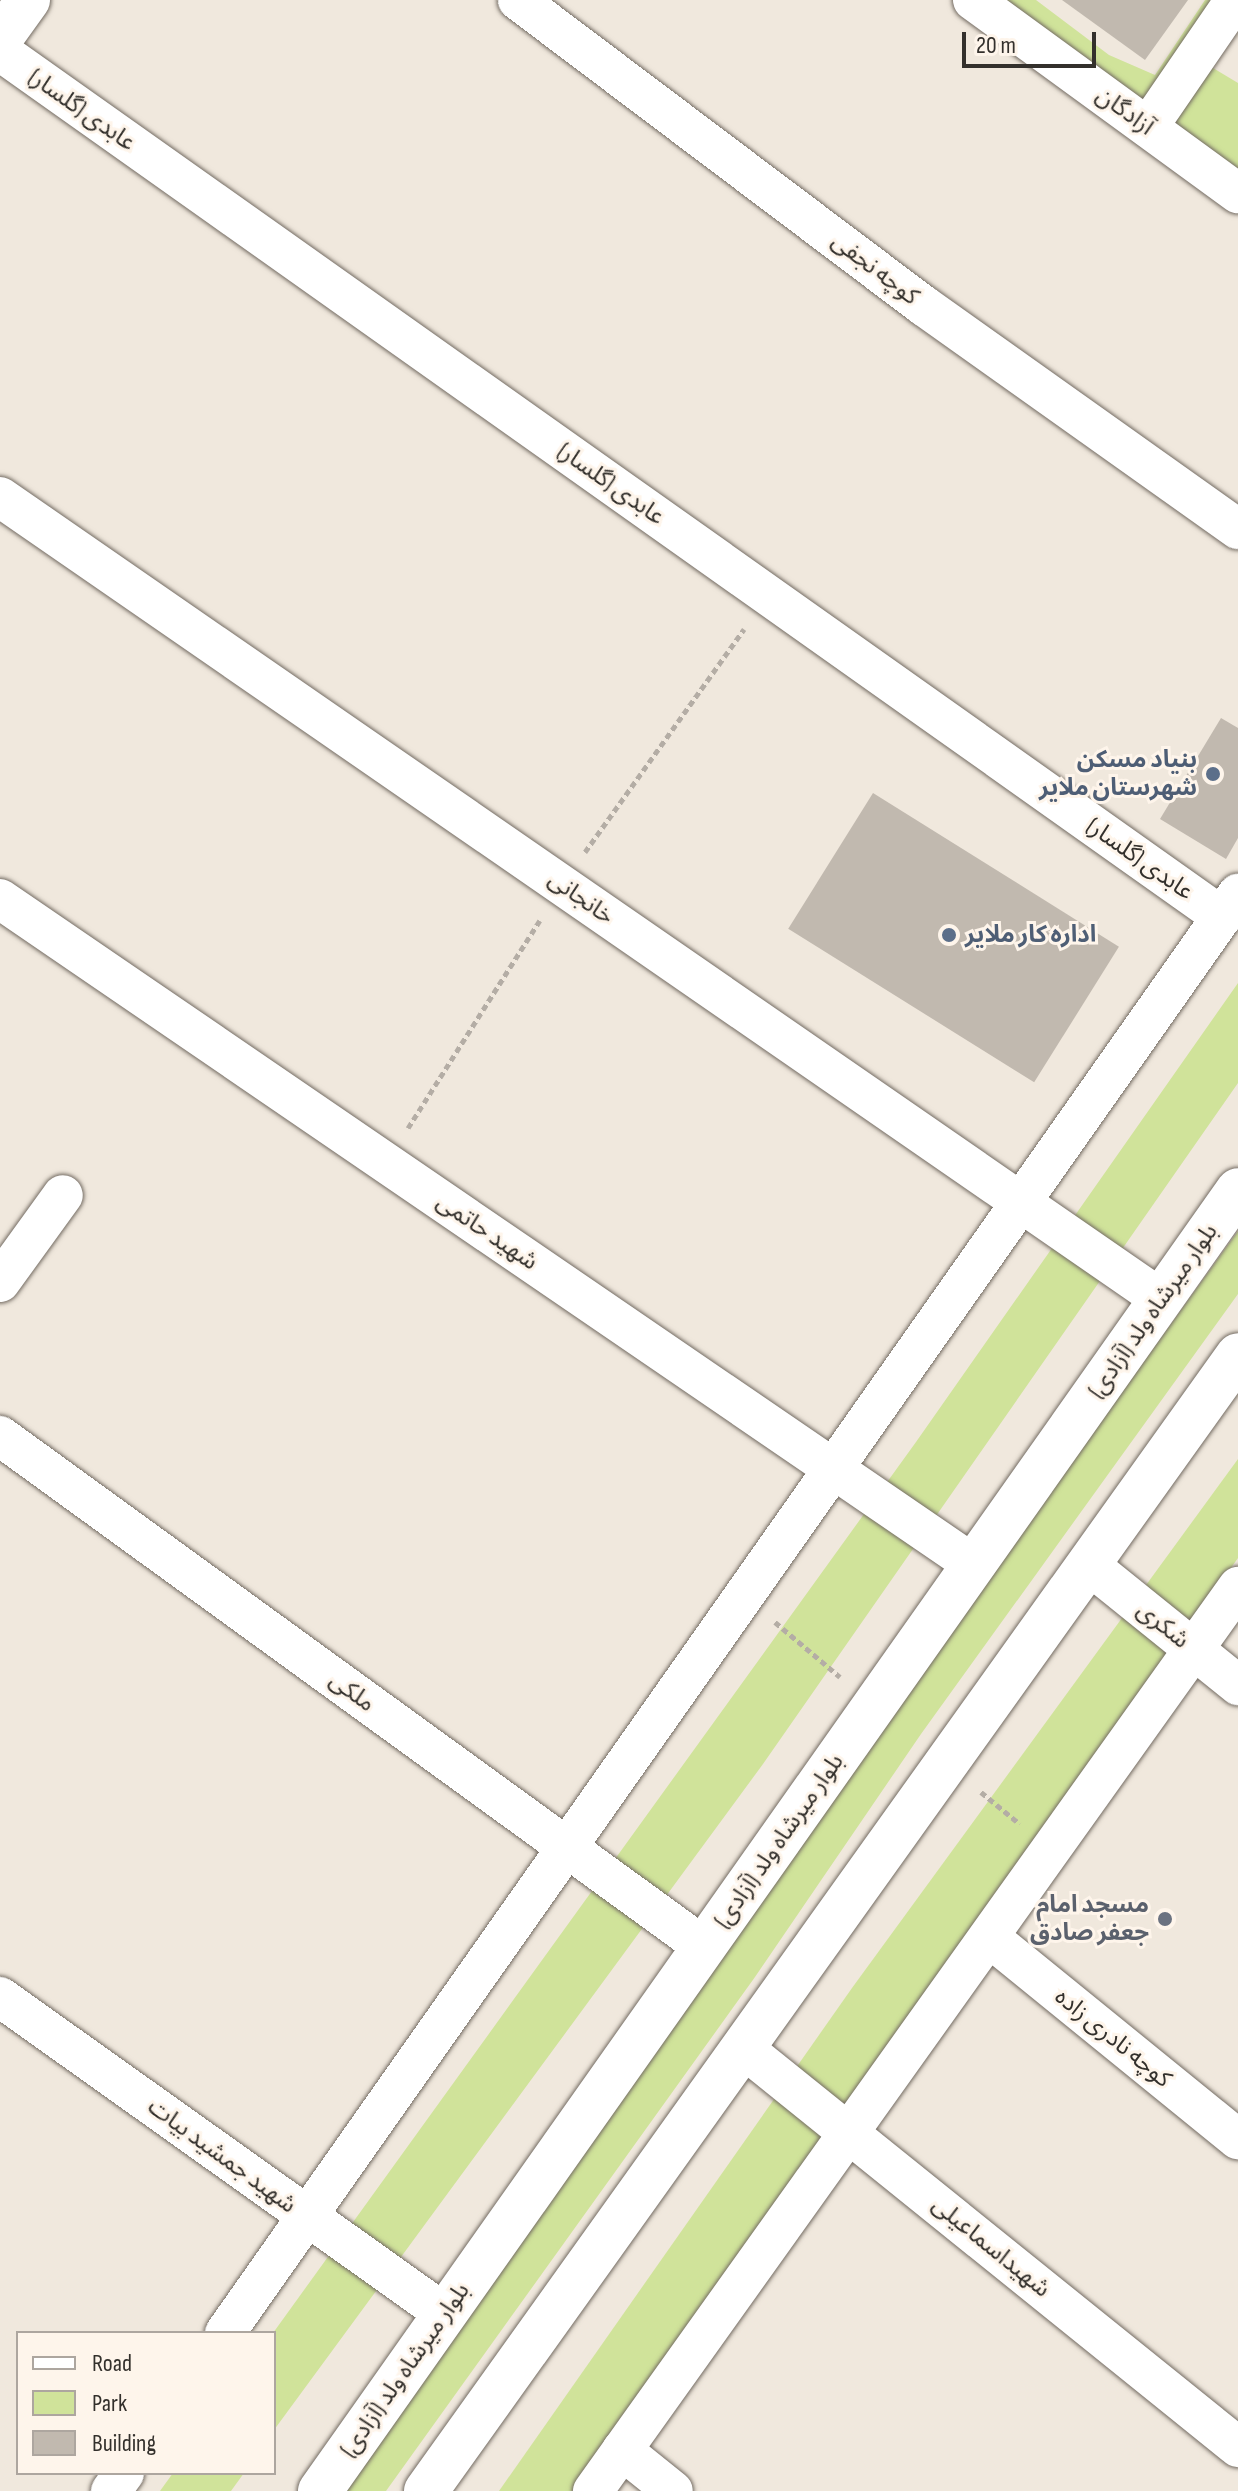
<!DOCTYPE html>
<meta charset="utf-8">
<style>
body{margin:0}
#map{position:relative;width:1238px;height:2491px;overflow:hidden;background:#f0e8dd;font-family:"Sofia Sans Condensed","Noto Sans Arabic",sans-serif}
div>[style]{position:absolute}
.green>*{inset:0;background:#d0e39a}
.building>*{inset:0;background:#c1b9af;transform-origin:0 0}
.path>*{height:5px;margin-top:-2.5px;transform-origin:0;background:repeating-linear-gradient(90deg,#b4ada5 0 6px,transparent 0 10px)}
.roads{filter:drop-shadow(0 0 2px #736b62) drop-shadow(0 0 2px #736b62)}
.street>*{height:40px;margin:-20px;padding:0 20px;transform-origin:20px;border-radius:20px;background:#fff}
.secondary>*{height:44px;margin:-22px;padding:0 22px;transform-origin:22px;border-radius:22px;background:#fff}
.dots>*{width:22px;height:22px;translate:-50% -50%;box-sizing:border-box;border:4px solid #fef5eb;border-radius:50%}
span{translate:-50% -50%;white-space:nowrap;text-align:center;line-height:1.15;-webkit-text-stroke:6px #fef5eb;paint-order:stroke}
.street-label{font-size:24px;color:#33302c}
.service-label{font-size:24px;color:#4e5e75;font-weight:700}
.right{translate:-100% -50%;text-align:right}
.left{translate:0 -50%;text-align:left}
.worship-label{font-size:24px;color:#5b616d;font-weight:700}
.legend{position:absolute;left:16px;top:2331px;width:260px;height:144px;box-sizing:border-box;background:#fef5eb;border:2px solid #ada69f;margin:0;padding:10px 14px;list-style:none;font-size:24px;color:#33302c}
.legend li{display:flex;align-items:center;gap:16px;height:40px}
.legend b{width:40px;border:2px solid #ada69f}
.scale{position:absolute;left:962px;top:32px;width:134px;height:36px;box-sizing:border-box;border:4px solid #33302c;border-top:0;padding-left:10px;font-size:24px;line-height:28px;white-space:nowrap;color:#33302c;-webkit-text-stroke:6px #fef5eb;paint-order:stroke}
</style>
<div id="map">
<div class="green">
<div style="clip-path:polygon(1002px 0,1036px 0,1109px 55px,1155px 75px,1205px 0,1224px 0,1141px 103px)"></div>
<div style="clip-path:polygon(1203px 62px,1238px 83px,1238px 178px,1163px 124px)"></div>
<div style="clip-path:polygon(1238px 983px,1238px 1083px,763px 1764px,274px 2430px,273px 2333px,916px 1442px)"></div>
<div style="clip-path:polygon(1238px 1231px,1238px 1294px,921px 1734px,755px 1977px,386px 2491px,344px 2491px,911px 1684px)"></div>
<div style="clip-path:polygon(1238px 1459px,1238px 1558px,572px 2491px,499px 2491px,852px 1988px)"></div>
<div style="clip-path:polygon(173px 2473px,244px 2473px,231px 2491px,160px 2491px)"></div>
</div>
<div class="building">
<div style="clip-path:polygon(1062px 0,1188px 0,1145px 60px)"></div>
<div style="clip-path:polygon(1221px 718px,1238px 728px,1238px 838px,1226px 859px,1160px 819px)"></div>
<div style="left:873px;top:793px;width:290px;height:160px;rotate:32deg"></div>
</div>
<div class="path">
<div style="left:585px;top:852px;width:274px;rotate:-54.5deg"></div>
<div style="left:408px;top:1128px;width:246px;rotate:-57.6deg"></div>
<div style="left:775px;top:1622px;width:85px;rotate:40.2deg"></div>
<div style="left:981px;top:1792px;width:50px;rotate:39.4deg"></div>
</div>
<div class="roads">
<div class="street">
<div style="left:518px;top:0;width:508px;rotate:37.01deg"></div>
<div style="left:924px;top:306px;width:385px;rotate:35.4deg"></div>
<div style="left:973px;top:0;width:328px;rotate:36.1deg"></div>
<div style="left:0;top:51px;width:1498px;rotate:35.32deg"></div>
<div style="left:1148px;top:127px;width:154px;rotate:-55.6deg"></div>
<div style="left:0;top:497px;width:1411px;rotate:34.64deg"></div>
<div style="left:0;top:899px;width:1180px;rotate:34.36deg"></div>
<div style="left:0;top:1282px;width:107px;rotate:-54.1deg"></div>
<div style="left:0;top:1436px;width:870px;rotate:35.97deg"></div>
<div style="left:1088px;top:1564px;width:193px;rotate:38.9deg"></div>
<div style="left:989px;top:1937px;width:321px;rotate:39.1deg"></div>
<div style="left:0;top:1997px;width:546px;rotate:35.46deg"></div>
<div style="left:743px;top:2048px;width:636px;rotate:38.87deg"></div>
<div style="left:225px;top:2333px;width:1760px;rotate:-54.86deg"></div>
<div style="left:622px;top:2450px;width:65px;rotate:38.8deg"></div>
<div style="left:111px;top:2491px;width:22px;rotate:-54deg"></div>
<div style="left:593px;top:2491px;width:1111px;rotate:-54.49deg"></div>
</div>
<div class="secondary">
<div style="left:0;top:39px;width:48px;rotate:-54.3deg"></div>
<div style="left:320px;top:2491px;width:1592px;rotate:-54.79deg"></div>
<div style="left:426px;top:2491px;width:1396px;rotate:-54.44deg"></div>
</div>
</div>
<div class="dots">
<div style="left:1213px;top:774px;background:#5c6f8a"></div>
<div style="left:949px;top:935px;background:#5c6f8a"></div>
<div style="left:1165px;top:1919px;background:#6b7280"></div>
</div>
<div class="street-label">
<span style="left:82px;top:110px;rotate:35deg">عابدی (گلسار)</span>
<span style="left:1125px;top:111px;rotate:36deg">آزادگان</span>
<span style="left:875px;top:269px;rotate:37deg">کوچه نجفی</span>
<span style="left:611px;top:484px;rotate:35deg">عابدی (گلسار)</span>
<span style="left:1140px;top:859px;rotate:35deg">عابدی (گلسار)</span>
<span style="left:581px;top:898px;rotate:35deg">خانجانی</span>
<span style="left:487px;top:1232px;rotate:34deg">شهید حاتمی</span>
<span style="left:1153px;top:1311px;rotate:-55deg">بلوار میرشاه ولد (آزادی)</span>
<span style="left:1163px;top:1625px;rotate:39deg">شکری</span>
<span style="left:352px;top:1692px;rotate:36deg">ملکی</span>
<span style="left:779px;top:1841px;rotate:-55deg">بلوار میرشاه ولد (آزادی)</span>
<span style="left:1113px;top:2038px;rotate:39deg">کوچه نادری زاده</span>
<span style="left:222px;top:2156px;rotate:36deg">شهید جمشید بیات</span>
<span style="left:991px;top:2247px;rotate:39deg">شهیداسماعیلی</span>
<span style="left:405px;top:2370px;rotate:-55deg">بلوار میرشاه ولد (آزادی)</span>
</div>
<div class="service-label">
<span class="right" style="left:1197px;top:774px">بنیاد مسکن<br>شهرستان ملایر</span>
<span class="left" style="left:965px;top:935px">اداره کار ملایر</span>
</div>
<div class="worship-label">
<span class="right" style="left:1149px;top:1919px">مسجد امام<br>جعفر صادق</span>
</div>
<ul class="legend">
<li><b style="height:10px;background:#fff"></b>Road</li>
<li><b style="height:22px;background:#d0e39a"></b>Park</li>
<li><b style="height:22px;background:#c1b9af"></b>Building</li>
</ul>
<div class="scale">20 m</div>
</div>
